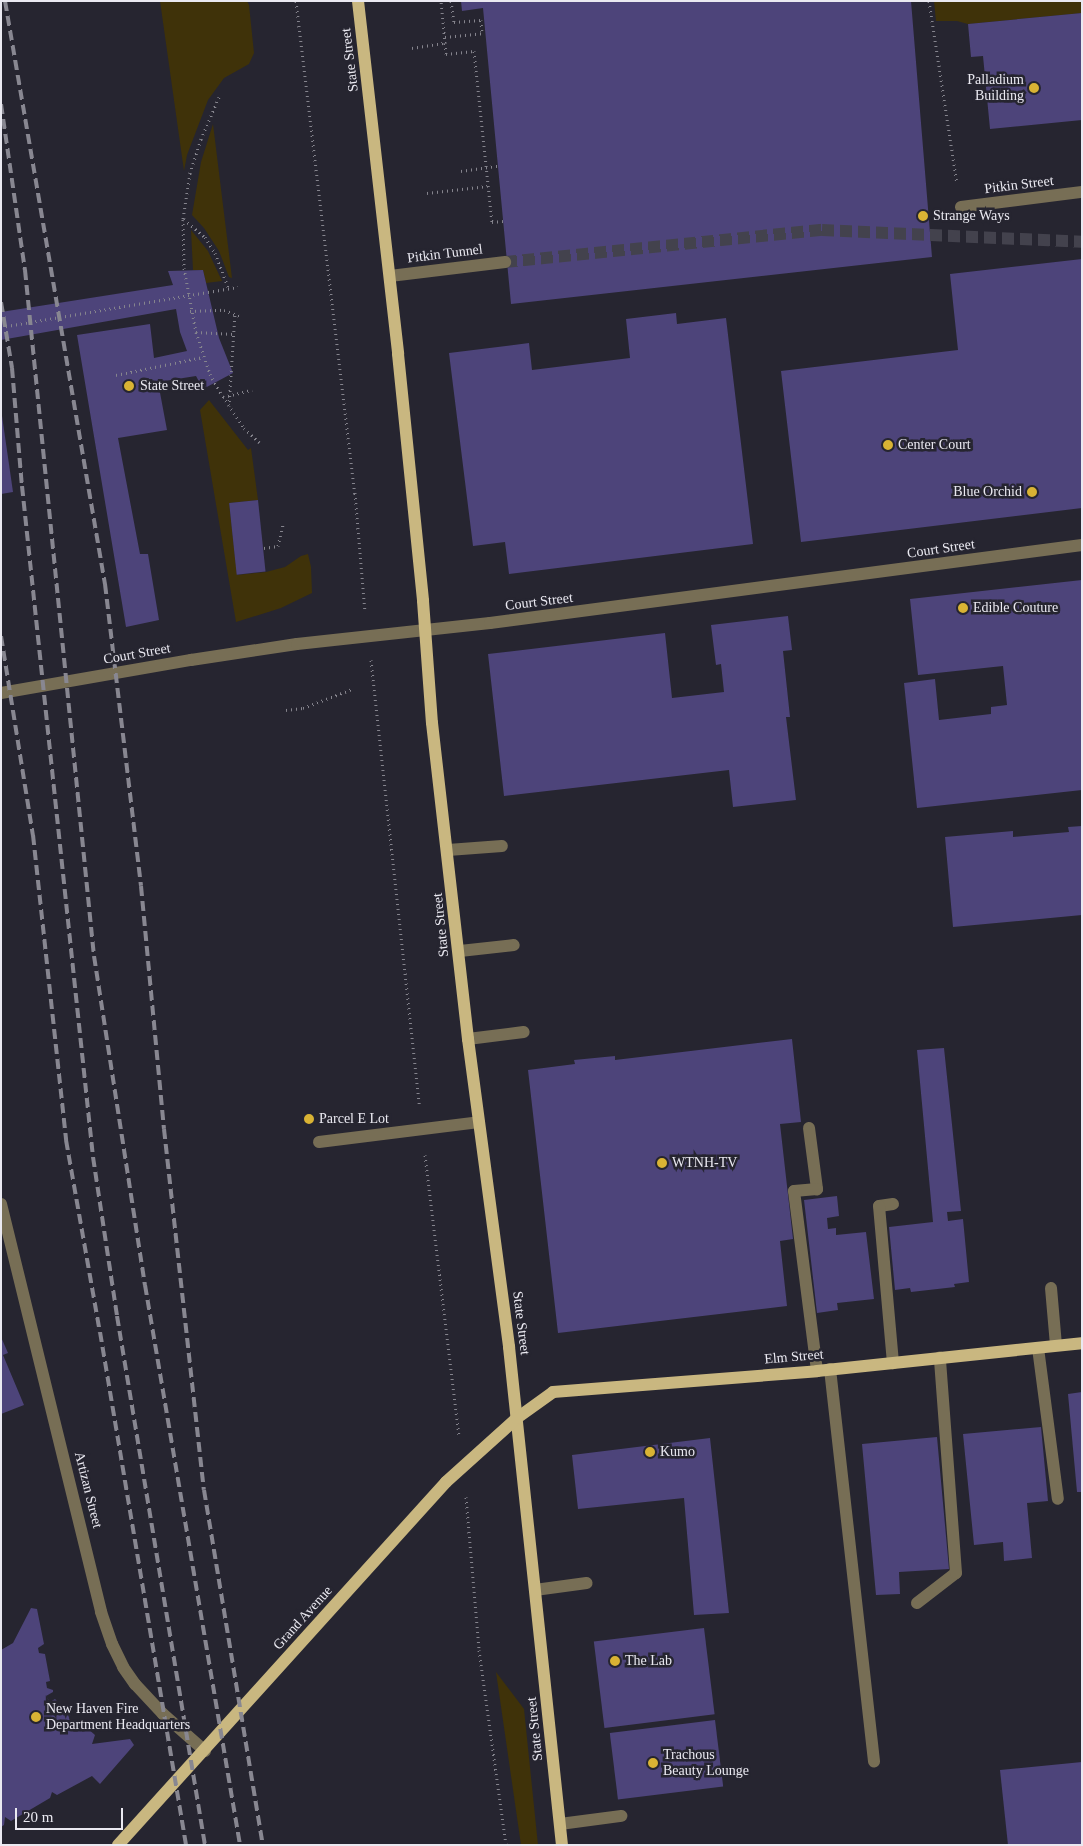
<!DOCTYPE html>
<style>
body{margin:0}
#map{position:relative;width:1083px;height:1846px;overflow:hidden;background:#262530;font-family:"Times New Roman",serif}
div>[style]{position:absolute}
.green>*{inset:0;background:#3f3209}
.building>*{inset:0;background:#4d447a;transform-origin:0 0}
.minor-tunnel>*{height:12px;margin-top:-6px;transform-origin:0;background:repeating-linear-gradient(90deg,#43424d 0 12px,transparent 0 18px)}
.path>*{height:3px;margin-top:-1.5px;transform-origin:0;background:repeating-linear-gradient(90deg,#85848d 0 1px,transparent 0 5px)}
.minor>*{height:12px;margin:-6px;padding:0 6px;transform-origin:6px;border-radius:6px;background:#776e55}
.major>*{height:12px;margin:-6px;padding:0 6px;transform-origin:6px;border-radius:6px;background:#c9b780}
.rail>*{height:4px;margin-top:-2px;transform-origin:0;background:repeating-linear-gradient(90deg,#888791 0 10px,transparent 0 15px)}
.dots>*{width:14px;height:14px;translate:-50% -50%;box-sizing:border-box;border:2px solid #262530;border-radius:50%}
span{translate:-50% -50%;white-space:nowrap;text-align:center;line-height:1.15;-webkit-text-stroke:5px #262530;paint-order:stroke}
.street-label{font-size:14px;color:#eae9f1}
.poi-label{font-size:14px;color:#eae9f1}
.right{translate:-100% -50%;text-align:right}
.left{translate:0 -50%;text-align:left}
.frame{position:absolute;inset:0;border:2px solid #eae9f1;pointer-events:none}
.scale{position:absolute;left:15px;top:1808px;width:108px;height:22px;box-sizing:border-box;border:2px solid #eae9f1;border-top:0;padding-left:6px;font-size:15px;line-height:18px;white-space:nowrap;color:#eae9f1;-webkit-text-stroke:4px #262530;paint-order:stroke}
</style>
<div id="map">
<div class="green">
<div style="clip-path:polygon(160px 1px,247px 1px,249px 5px,254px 53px,249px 64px,224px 78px,208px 100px,187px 155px,184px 171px)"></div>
<div style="clip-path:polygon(934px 1px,1082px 1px,1082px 13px,968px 24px,957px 21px,936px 21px)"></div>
<div style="clip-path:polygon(213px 124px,232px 278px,229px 277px,219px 251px,204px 228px,192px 215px,201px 162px)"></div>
<div style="clip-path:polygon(191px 230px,208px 251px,222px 281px,206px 283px,203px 270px,193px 270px)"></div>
<div style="clip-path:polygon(209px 400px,248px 450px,251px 448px,258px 500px,229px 503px,237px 575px,266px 572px,285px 567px,301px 556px,308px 554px,311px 567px,312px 593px,281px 608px,236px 622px,200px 410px)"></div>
<div style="clip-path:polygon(496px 1672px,524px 1709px,538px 1845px,521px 1845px)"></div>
</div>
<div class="building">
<div style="clip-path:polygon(461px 1px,911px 1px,932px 257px,511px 304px,483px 8px,462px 11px)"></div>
<div style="clip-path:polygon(1082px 13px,1082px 120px,990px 129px,983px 56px,971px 57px,968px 24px)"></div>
<div style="clip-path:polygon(1082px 259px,1082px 508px,801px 542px,781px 371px,958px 350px,950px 274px)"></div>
<div style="clip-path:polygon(203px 270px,219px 338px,233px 373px,203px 389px,196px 376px,158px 382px,167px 430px,118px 438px,140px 554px,148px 554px,159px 620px,126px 627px,77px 335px,150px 324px,154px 358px,187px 351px,180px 332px,176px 309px,1px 340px,1px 312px,173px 285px,168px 271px)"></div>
<div style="clip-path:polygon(676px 313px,677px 324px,726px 318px,753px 544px,509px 574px,505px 542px,473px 546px,449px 353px,529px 343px,532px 370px,630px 358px,626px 319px)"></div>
<div style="clip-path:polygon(1px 409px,13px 492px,1px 494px)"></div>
<div style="left:258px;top:500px;width:72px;height:29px;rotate:84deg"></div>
<div style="clip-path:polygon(1082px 580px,1082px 790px,917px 808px,904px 683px,935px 679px,939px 720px,991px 714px,991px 707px,1007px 705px,1003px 666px,918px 675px,910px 599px)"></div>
<div style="clip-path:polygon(788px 616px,792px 650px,783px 651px,790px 717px,786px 717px,796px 800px,733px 807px,729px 770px,504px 796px,488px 654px,665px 633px,672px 698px,724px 692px,721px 664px,716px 665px,711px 625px)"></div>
<div style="clip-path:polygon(1082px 826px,1082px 915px,953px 927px,945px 837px,1013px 831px,1013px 837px,1069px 832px,1068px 827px)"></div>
<div style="clip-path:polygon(792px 1039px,801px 1122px,780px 1124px,793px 1239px,780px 1241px,787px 1306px,558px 1333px,528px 1070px,575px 1064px,574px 1060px,615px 1056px,615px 1060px)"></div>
<div style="clip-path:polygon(944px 1048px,961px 1211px,947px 1212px,948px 1221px,963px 1219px,969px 1282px,954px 1284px,955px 1287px,911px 1292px,910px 1288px,895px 1290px,889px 1227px,933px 1222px,917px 1050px)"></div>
<div style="clip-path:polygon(837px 1196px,839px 1216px,827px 1218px,828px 1229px,836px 1228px,836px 1235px,866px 1232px,874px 1299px,837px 1303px,838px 1310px,817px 1313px,804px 1200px)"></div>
<div style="clip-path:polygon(1px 1337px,8px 1353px,3px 1355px,24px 1405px,1px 1414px)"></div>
<div style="clip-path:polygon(1082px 1392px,1082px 1492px,1077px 1492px,1068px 1394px)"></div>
<div style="clip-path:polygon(1041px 1427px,1048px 1501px,1027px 1503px,1032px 1558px,1004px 1561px,1003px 1542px,974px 1545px,963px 1434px)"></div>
<div style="clip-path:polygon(937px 1437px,949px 1569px,899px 1572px,900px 1594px,876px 1595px,862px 1444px)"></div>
<div style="clip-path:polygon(710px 1438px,729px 1613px,694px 1615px,684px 1498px,578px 1509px,572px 1455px)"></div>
<div style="clip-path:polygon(31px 1608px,37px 1609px,44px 1644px,38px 1648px,39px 1653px,45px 1654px,50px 1681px,46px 1682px,47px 1688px,53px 1690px,53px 1692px,46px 1696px,50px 1702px,55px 1699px,57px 1701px,54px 1705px,59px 1709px,63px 1707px,71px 1714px,69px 1719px,73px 1723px,79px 1721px,95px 1735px,92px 1744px,130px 1739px,134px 1745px,100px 1784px,92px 1776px,57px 1795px,52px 1792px,50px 1798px,11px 1821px,5px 1817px,4px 1825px,1px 1827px,1px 1650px,13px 1643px)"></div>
<div style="left:704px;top:1628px;width:87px;height:111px;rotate:83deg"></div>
<div style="left:715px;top:1720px;width:67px;height:106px;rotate:83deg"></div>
<div style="clip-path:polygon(1082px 1762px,1082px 1845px,1008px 1845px,1000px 1770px)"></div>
</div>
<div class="minor-tunnel">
<div style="left:505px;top:262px;width:319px;rotate:-5.8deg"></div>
<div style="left:822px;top:230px;width:260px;rotate:2.6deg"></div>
</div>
<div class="path">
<div style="left:296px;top:1px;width:496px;rotate:83.2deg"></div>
<div style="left:355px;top:493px;width:119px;rotate:85.2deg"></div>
<div style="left:451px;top:1px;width:21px;rotate:82deg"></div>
<div style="left:454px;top:22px;width:27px;rotate:-4deg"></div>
<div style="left:481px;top:20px;width:13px;rotate:86deg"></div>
<div style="left:929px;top:1px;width:184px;rotate:81.3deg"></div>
<div style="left:445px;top:37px;width:40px;rotate:-5.7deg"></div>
<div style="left:445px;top:43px;width:11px;rotate:85deg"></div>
<div style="left:446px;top:54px;width:28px;rotate:-6deg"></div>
<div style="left:474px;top:51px;width:172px;rotate:84deg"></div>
<div style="left:492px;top:222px;width:11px;rotate:-5deg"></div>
<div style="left:412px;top:48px;width:33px;rotate:-9deg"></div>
<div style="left:445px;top:43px;width:42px;rotate:-95.4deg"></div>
<div style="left:219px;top:97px;width:46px;rotate:113.2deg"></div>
<div style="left:201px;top:139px;width:36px;rotate:108deg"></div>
<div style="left:190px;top:173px;width:47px;rotate:98.7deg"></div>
<div style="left:183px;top:219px;width:49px;rotate:88.8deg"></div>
<div style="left:184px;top:268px;width:65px;rotate:79.4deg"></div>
<div style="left:196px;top:332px;width:44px;rotate:71.6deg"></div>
<div style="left:210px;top:374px;width:21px;rotate:61deg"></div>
<div style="left:220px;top:392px;width:43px;rotate:56.3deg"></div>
<div style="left:244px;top:428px;width:21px;rotate:43deg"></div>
<div style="left:461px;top:171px;width:37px;rotate:-8deg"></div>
<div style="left:427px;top:193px;width:61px;rotate:-6.5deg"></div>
<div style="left:184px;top:219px;width:28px;rotate:41deg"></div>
<div style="left:205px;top:237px;width:19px;rotate:58deg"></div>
<div style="left:215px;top:253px;width:39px;rotate:69deg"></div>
<div style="left:190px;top:311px;width:34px;rotate:-2deg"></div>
<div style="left:224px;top:310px;width:19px;rotate:21deg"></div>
<div style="left:1px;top:327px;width:240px;rotate:-9.6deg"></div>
<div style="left:196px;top:332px;width:38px;rotate:3deg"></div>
<div style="left:116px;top:375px;width:89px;rotate:-11.7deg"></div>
<div style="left:223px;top:397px;width:30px;rotate:-14deg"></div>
<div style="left:229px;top:406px;width:92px;rotate:-86.3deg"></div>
<div style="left:264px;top:548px;width:14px;rotate:-8deg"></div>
<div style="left:278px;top:546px;width:22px;rotate:-77deg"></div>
<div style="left:371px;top:660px;width:447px;rotate:83.8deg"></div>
<div style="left:286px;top:710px;width:17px;rotate:-7deg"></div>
<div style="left:303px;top:708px;width:53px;rotate:-21.2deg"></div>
<div style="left:425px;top:1155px;width:283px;rotate:83.1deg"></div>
<div style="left:466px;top:1497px;width:154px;rotate:85.1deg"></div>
<div style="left:479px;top:1650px;width:197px;rotate:82.1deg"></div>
</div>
<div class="minor">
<div style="left:961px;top:207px;width:122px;rotate:-7.1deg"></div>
<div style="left:390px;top:276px;width:116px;rotate:-6.9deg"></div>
<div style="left:1px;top:693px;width:193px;rotate:-9.9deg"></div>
<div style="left:191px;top:660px;width:107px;rotate:-8.6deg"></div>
<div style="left:297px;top:644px;width:194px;rotate:-6.2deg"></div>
<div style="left:490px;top:623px;width:597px;rotate:-7.51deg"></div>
<div style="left:448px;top:850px;width:54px;rotate:-4.2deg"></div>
<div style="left:460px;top:951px;width:54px;rotate:-6.3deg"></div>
<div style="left:468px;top:1039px;width:56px;rotate:-7.1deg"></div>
<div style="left:809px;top:1128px;width:62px;rotate:82.5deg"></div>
<div style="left:817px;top:1189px;width:23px;rotate:175deg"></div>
<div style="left:794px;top:1191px;width:181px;rotate:82.7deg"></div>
<div style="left:319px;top:1142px;width:161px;rotate:-7.1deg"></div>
<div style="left:1px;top:1204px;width:420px;rotate:76.2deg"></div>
<div style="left:101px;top:1612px;width:34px;rotate:71deg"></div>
<div style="left:112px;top:1644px;width:25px;rotate:64deg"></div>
<div style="left:123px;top:1667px;width:21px;rotate:55deg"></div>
<div style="left:135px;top:1684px;width:41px;rotate:47deg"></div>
<div style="left:163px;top:1714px;width:56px;rotate:41.4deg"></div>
<div style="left:893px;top:1204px;width:14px;rotate:172deg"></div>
<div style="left:879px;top:1206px;width:158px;rotate:84.9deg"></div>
<div style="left:1051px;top:1288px;width:57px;rotate:85deg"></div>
<div style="left:1038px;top:1348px;width:152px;rotate:82.5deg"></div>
<div style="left:830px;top:1369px;width:395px;rotate:83.6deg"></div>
<div style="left:535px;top:1590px;width:52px;rotate:-7.7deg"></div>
<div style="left:917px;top:1603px;width:49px;rotate:-37.6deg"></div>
<div style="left:956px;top:1573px;width:216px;rotate:-94.3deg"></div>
<div style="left:560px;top:1824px;width:62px;rotate:-7.5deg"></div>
</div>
<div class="major">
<div style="left:358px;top:1px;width:355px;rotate:83.5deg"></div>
<div style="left:398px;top:354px;width:248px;rotate:84.2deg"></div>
<div style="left:423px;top:601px;width:122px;rotate:85.8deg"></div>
<div style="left:432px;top:723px;width:318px;rotate:83.5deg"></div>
<div style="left:468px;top:1039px;width:311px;rotate:82.4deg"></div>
<div style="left:509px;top:1347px;width:501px;rotate:83.93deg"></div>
<div style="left:118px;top:1845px;width:489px;rotate:-47.9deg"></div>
<div style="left:446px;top:1482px;width:96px;rotate:-42deg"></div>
<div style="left:517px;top:1418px;width:44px;rotate:-35.8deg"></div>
<div style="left:553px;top:1392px;width:265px;rotate:-4.5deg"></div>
<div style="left:817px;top:1371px;width:266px;rotate:-6deg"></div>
</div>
<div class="rail">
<div style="left:5px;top:1px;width:592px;rotate:80.27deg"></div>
<div style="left:105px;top:584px;width:304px;rotate:83.2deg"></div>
<div style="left:141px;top:886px;width:244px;rotate:84.6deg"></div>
<div style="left:164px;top:1129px;width:363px;rotate:83.7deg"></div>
<div style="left:204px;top:1490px;width:360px;rotate:80.6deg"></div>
<div style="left:1px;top:104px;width:168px;rotate:81.8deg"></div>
<div style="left:25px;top:270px;width:689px;rotate:84.26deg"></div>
<div style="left:94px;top:956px;width:333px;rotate:81.2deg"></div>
<div style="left:145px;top:1285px;width:568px;rotate:80.37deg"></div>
<div style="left:1px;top:302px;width:67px;rotate:80.5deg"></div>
<div style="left:12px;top:368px;width:118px;rotate:85.2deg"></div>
<div style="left:22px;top:486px;width:675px;rotate:83.96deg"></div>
<div style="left:93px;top:1157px;width:161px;rotate:81.4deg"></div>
<div style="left:117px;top:1316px;width:536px;rotate:80.56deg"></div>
<div style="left:1px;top:636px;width:202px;rotate:80.9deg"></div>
<div style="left:33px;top:835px;width:307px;rotate:83.8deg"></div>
<div style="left:66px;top:1140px;width:195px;rotate:80deg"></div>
<div style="left:100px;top:1332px;width:520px;rotate:80.48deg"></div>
</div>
<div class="dots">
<div style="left:1034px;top:88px;background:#d9b334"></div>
<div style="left:923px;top:216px;background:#d9b334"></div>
<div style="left:129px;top:386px;background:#d9b334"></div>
<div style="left:888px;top:445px;background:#d9b334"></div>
<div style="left:1032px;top:492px;background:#d9b334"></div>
<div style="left:963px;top:608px;background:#d9b334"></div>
<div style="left:309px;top:1119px;background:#d9b334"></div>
<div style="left:662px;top:1163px;background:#d9b334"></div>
<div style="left:650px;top:1452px;background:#d9b334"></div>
<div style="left:615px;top:1661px;background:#d9b334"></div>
<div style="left:36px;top:1717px;background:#d9b334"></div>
<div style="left:653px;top:1763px;background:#d9b334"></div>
</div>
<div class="street-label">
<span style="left:350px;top:60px;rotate:-97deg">State Street</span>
<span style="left:1019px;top:185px;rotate:-7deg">Pitkin Street</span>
<span style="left:445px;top:254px;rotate:-7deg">Pitkin Tunnel</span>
<span style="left:941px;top:549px;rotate:-8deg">Court Street</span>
<span style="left:539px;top:602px;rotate:-7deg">Court Street</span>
<span style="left:137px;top:654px;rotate:-10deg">Court Street</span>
<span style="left:441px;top:925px;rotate:-96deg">State Street</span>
<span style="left:521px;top:1323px;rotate:83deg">State Street</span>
<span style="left:794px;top:1357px;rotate:-5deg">Elm Street</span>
<span style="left:88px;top:1490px;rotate:76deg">Artizan Street</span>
<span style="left:303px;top:1618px;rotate:-48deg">Grand Avenue</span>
<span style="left:535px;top:1729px;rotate:-96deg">State Street</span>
</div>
<div class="poi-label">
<span class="right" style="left:1024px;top:88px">Palladium<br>Building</span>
<span class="left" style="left:933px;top:216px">Strange Ways</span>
<span class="left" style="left:140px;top:386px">State Street</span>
<span class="left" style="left:898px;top:445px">Center Court</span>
<span class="right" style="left:1022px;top:492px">Blue Orchid</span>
<span class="left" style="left:973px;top:608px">Edible Couture</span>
<span class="left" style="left:319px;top:1119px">Parcel E Lot</span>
<span class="left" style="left:672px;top:1163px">WTNH-TV</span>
<span class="left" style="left:660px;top:1452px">Kumo</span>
<span class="left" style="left:625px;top:1661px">The Lab</span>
<span class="left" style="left:46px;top:1717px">New Haven Fire<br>Department Headquarters</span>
<span class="left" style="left:663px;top:1763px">Trachous<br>Beauty Lounge</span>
</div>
<div class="frame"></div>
<div class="scale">20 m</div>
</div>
